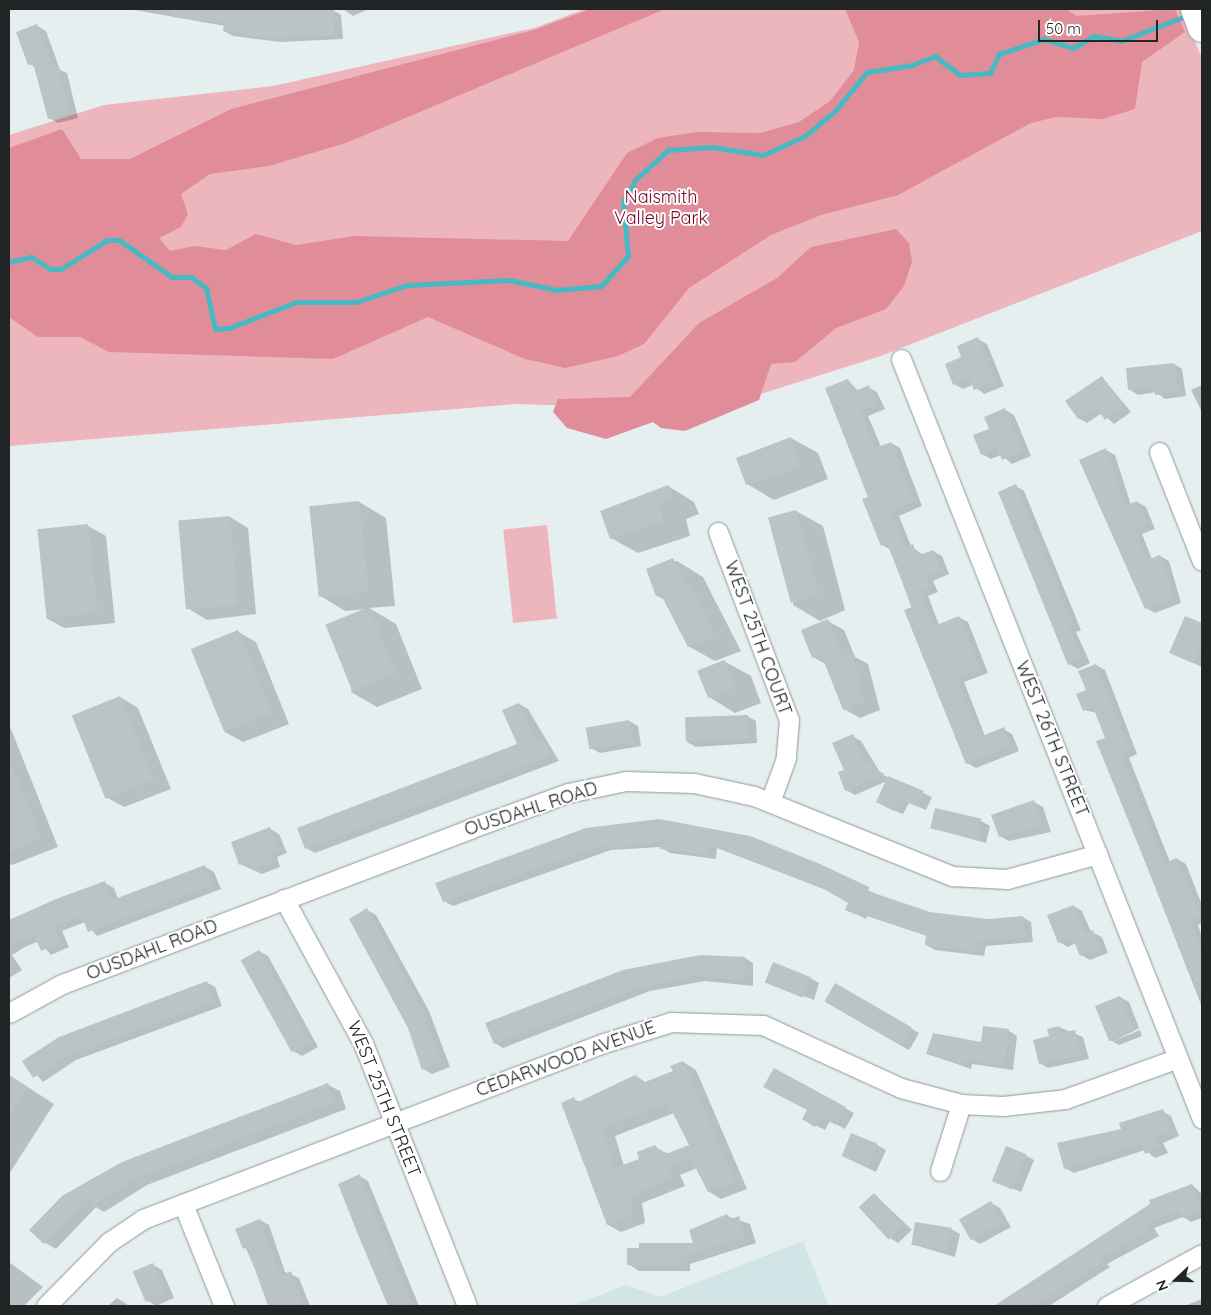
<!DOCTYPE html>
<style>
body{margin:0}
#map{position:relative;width:1211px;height:1315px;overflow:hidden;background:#e6eff0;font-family:Quicksand,sans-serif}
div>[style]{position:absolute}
.built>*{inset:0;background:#d2e5e6}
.green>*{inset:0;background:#edb6bc;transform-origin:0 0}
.forest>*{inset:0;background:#e18d99}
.shadow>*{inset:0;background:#0003;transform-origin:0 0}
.stream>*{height:5px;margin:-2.5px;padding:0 2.5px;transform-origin:2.5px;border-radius:2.5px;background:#45bac2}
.building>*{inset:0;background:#bbc4c5;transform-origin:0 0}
.roads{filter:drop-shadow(0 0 1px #8f9898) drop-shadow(0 0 1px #8f9898)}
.street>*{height:19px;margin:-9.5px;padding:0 9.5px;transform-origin:9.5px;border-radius:9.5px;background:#fff}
.secondary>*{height:28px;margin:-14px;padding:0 14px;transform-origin:14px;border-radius:14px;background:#fff}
span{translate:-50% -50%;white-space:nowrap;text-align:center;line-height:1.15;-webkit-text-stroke:4px #fff;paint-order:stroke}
.park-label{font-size:18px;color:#710a2a}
.street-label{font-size:18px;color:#212525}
.frame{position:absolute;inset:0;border:10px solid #212525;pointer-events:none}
.north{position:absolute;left:1151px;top:1255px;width:50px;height:50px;-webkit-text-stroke:4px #fff;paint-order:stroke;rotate:249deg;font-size:14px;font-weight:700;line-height:20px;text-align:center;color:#212525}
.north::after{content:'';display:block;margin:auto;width:18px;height:22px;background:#212525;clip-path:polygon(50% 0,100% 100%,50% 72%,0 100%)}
.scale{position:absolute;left:1038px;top:20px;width:120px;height:22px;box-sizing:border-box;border:2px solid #212525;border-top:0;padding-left:6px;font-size:15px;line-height:18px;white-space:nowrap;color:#212525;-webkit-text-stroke:4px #fff;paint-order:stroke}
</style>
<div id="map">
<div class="built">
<div style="clip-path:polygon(803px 1241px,829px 1306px,571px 1306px,626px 1285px,660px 1297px)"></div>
</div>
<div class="green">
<div style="clip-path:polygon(585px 9px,1181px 9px,1202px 58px,1202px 231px,878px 357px,710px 410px,516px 404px,9px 446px,9px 135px,104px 105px,273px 86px,534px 28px)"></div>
<div style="left:547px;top:525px;width:94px;height:44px;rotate:84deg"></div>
</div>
<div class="forest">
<div style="clip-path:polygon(590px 9px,665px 9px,346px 143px,269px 166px,210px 174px,181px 194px,188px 214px,181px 227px,159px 238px,170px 251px,194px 246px,226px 250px,256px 234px,296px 245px,354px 236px,568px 241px,627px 153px,658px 138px,697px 132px,760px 133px,799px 122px,830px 101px,854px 70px,859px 42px,845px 9px,1066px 9px,1077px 16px,1175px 9px,1185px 32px,1142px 62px,1135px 109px,1103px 119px,1056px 117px,1031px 123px,898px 195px,821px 215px,771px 235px,689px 288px,644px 344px,618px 356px,565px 368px,525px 359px,428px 317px,333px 359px,109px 352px,80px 337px,38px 337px,9px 317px,9px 148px,62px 129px,81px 159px,130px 159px,231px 109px,534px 30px)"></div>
<div style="clip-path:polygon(896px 229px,909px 243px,912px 262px,904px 286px,886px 309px,836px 328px,795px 362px,771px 364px,759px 400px,685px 431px,661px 428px,653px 422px,606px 439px,567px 428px,553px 412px,558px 399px,630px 397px,699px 323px,777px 278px,811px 247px)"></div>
</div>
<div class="shadow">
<div style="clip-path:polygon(129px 9px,333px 10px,341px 15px,343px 39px,281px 42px,233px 36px,224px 31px,225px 26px)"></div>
<div style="clip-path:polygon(343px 9px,369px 9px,353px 16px)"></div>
<div style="clip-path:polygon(37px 26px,46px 31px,60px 70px,67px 73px,78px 118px,58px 123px,49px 118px,35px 67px,29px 64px)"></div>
<div style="clip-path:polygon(978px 339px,987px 344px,1004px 386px,984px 394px,973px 385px,963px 389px,954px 384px,963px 358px)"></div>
<div style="clip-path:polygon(1174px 364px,1182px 369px,1186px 396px,1165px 399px,1156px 392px,1138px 395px,1130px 390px)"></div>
<div style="clip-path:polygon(1102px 377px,1131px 412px,1114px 424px,1102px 413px,1087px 423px,1078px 418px)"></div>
<div style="clip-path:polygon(848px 380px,858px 391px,868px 387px,877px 392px,885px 409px,868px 416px,874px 430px,881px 447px,891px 443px,900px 448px,922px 506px,899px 516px,911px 546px,923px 555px,933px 551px,942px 556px,949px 574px,933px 581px,938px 592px,928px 596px,939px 625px,959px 617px,968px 622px,988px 673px,964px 682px,985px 736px,1003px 729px,1012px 734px,1019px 751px,976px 768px,967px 763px,891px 550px,882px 545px)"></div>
<div style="clip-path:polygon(1202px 385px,1202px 412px,1191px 390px)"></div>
<div style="clip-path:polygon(1005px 410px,1014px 415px,1031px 456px,1012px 464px,1001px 455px,991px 459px,982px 454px,990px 429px)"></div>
<div style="clip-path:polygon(791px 438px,818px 453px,828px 479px,774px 500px,747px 484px)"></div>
<div style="clip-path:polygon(1106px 450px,1115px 455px,1131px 505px,1137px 502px,1146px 507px,1155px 529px,1142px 534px,1152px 559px,1160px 556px,1169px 561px,1181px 603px,1155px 613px,1146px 608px)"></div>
<div style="clip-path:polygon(668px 486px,694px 502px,699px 514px,686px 519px,690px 536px,638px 553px,611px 538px)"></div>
<div style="clip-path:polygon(1016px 486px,1024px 491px,1081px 630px,1076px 632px,1090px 663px,1078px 669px,1069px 664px)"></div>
<div style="clip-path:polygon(359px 502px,386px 518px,395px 606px,369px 608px,396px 624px,422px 689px,377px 707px,351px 692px,367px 609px,345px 611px,319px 595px,310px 507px)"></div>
<div style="clip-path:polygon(796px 511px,823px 526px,845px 610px,820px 621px,793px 605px)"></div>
<div style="clip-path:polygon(230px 517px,248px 528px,256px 614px,207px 620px,189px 609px)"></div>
<div style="clip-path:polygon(88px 526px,106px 536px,115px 623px,64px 628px,46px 618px)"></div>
<div style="clip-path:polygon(677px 561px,703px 577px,741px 651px,715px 661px,688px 646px,666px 600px,657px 596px,647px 569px)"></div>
<div style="clip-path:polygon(1186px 618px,1202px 624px,1202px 667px,1171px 653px)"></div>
<div style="clip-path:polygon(828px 621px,844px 630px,855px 657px,868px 664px,880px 710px,860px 718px,844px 709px,827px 665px,813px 657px)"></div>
<div style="clip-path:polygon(238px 632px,256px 642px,289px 724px,243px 742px,225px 732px)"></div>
<div style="clip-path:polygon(724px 661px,751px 676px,761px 703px,735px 713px,709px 697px)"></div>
<div style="clip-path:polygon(1096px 665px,1105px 670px,1137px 754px,1129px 758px,1170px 862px,1177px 859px,1186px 864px,1202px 905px,1202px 923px,1198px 925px,1202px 937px,1202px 1007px,1098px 741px,1106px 738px,1097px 713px,1084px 710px)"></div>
<div style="clip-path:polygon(120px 697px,138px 708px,171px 789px,124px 807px,106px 797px)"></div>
<div style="clip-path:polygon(519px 704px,528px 709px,559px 761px,315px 853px,306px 848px,518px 745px)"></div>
<div style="clip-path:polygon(747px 716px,756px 721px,757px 743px,696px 747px,687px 742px)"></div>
<div style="clip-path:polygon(629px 721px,638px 726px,641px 746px,600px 753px,591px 748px)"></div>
<div style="clip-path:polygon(9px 724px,58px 847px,12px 865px,9px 863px)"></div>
<div style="clip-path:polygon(852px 736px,861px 741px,881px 774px,932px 797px,926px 810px,909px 803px,903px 814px,886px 807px,887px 781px,855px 795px,846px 790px)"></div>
<div style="clip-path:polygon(1034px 802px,1043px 807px,1051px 832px,1009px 841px,1000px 836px)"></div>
<div style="clip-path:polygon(659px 821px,820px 865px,877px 895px,930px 913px,987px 921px,1022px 917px,1031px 922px,1033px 942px,986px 946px,984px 956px,935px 950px,926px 945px,927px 936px,867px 916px,866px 919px,847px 909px,850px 902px,834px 893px,717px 848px,716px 859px,670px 853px,661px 847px,611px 850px,453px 906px,444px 901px)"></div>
<div style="clip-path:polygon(981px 821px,990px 826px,986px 843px,931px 828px)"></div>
<div style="clip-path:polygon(270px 829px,279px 834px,287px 853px,277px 857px,280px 867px,262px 874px,240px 864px)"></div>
<div style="clip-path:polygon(205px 867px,214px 872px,221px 889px,97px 936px,85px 922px,62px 931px,69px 947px,51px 955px,39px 941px,25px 947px,12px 955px,22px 970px,9px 978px,9px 921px,105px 883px,114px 888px,118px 899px)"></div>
<div style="clip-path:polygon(1074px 906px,1082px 911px,1091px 932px,1102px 937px,1108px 953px,1090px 960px,1081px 955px,1076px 943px,1068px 947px,1059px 942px)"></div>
<div style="clip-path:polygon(367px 910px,376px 915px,429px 1011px,450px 1067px,432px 1074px,423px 1069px)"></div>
<div style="clip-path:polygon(259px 951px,268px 956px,318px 1047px,302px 1056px,293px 1051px)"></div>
<div style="clip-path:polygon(745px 958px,753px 963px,753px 986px,705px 981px,650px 991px,503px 1048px,495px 1043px,487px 1024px)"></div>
<div style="clip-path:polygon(810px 978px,819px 983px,814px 1000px,769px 982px)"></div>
<div style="clip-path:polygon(206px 982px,215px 987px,222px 1006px,76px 1060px,43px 1082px,24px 1061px)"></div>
<div style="left:836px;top:985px;width:96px;height:20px;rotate:30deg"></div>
<div style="clip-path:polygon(1120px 997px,1129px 1002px,1139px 1028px,1114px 1041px,1140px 1030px,1142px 1036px,1119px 1045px,1110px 1040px)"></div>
<div style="clip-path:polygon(1059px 1027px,1083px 1037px,1089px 1059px,1048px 1068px,1040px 1063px)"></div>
<div style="clip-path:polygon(1009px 1031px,1017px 1036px,1013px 1070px,972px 1064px,971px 1069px,928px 1054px,982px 1044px)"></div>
<div style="clip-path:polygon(evenodd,683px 1062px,696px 1070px,747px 1189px,721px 1199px,708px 1191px,697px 1168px,680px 1175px,685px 1186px,642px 1203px,645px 1223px,621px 1232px,608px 1225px,573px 1099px,580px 1102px,646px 1083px,674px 1072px,683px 1062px,674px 1113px,691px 1146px,668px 1154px,655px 1147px,641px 1160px,624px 1166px,615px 1136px,674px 1113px)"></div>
<div style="clip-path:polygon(9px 1075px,54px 1104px,9px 1174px)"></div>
<div style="clip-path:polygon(328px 1085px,340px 1091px,346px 1109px,147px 1185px,104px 1212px,96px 1207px,56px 1249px,44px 1242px,63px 1197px)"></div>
<div style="clip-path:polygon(845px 1108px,854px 1113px,845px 1129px,830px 1121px,825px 1130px,803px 1119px)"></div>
<div style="clip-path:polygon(1162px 1111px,1171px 1116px,1179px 1136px,1163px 1143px,1168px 1153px,1155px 1158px,1145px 1150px,1074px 1173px,1065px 1168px)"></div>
<div style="clip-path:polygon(877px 1145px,886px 1150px,876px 1172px,842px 1156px)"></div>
<div style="clip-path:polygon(1025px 1155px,1034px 1160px,1021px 1192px,993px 1180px)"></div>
<div style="clip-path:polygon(359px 1176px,368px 1181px,419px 1306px,389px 1306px,340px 1184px)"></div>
<div style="clip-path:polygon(1192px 1185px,1202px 1194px,1202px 1218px,1191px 1222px,1183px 1217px,1154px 1228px,1159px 1236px,1107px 1264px,1110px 1267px,1049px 1306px,997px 1306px,1152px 1204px)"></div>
<div style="clip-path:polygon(874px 1194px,912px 1230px,898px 1243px,890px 1238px)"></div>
<div style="clip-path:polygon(991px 1203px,1000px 1208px,1011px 1227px,980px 1244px,972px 1239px)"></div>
<div style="clip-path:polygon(727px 1216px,750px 1224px,756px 1243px,690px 1264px,690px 1271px,639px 1271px,628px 1264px,694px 1244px)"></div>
<div style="clip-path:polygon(260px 1220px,269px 1225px,285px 1272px,299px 1278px,310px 1306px,272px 1306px,237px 1229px)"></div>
<div style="clip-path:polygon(951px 1229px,960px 1234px,955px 1257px,911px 1244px)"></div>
<div style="clip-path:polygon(9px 1262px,43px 1287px,24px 1306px,9px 1306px)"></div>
<div style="clip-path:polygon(153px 1265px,162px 1270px,174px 1298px,156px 1306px,147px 1300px)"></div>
<div style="clip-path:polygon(117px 1298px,125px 1303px,129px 1306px,108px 1306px)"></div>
<div style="clip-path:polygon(1202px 1299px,1202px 1306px,1184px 1306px)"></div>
</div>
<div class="stream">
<div style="left:9px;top:262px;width:23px;rotate:-13deg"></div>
<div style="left:31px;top:257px;width:22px;rotate:32deg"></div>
<div style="left:50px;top:269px;width:11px"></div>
<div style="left:61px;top:269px;width:54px;rotate:-32.2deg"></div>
<div style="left:107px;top:240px;width:12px"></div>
<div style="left:119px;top:240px;width:65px;rotate:34.9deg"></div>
<div style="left:172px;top:277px;width:19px"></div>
<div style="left:191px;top:277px;width:19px;rotate:36deg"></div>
<div style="left:206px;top:288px;width:42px;rotate:77.6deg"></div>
<div style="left:215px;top:329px;width:14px;rotate:-4deg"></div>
<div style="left:229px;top:328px;width:72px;rotate:-21.2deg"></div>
<div style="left:296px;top:302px;width:60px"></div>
<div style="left:356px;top:302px;width:54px;rotate:-18.4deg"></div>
<div style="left:407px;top:285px;width:102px;rotate:-2.8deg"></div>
<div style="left:509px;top:280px;width:49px;rotate:11.8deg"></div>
<div style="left:557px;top:290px;width:44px;rotate:-5.2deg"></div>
<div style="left:601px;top:286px;width:40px;rotate:-48deg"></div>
<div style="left:628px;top:256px;width:54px;rotate:-95.3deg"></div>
<div style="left:623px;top:202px;width:25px;rotate:-61deg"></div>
<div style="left:635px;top:180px;width:45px;rotate:-42.3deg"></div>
<div style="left:668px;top:150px;width:44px;rotate:-3.9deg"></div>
<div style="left:712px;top:147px;width:52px;rotate:8.9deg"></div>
<div style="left:763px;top:155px;width:46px;rotate:-24.3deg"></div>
<div style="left:805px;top:136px;width:38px;rotate:-40deg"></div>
<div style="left:834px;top:112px;width:52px;rotate:-50.5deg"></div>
<div style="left:867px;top:72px;width:46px;rotate:-8.8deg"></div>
<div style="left:912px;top:65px;width:25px;rotate:-21deg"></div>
<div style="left:935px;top:56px;width:31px;rotate:37deg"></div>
<div style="left:960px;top:75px;width:30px;rotate:-4deg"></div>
<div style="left:990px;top:73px;width:21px;rotate:-65deg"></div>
<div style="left:999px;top:54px;width:47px;rotate:-18.4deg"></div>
<div style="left:1044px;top:39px;width:30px;rotate:17deg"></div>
<div style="left:1073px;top:48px;width:24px;rotate:-30deg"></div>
<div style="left:1094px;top:36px;width:27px;rotate:10deg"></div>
<div style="left:1121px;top:41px;width:72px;rotate:-21.2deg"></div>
</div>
<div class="building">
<div style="clip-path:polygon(173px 9px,333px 9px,334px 35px,271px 38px,223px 31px,224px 23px,172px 17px)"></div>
<div style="clip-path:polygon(37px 24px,53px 68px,58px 67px,70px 113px,48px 119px,33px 63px,28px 65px,16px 32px)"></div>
<div style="clip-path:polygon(978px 337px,996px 381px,974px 390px,969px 378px,953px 385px,945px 364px,961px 357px,957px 346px)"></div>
<div style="clip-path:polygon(1174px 363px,1178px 392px,1155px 395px,1154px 387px,1128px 390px,1126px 368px)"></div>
<div style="clip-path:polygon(1102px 376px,1123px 407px,1105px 420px,1096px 407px,1078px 419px,1065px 401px)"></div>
<div style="clip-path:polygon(848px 379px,853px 392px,869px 385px,877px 405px,860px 411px,865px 424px,875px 448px,891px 442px,914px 501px,891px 511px,905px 547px,913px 544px,917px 556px,933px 550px,941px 570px,925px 576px,930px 587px,920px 592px,934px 626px,959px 616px,980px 668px,956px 677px,980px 737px,1004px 727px,1011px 746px,966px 764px,904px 610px,912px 607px,887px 543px,881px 546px,862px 499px,868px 497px,825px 388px)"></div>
<div style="clip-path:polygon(1005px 408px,1023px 451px,1002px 460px,997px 448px,981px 455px,973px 435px,989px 429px,984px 417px)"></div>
<div style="clip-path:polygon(791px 437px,800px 468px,746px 485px,736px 458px)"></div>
<div style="clip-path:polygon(1106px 448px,1125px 506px,1137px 501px,1147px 524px,1134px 529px,1147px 560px,1160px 555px,1170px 582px,1173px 599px,1145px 609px,1079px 460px)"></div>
<div style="clip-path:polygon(1016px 484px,1073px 625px,1069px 627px,1082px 658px,1068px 665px,998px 492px)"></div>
<div style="clip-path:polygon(668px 485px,673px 498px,660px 503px,663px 521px,610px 539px,600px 511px)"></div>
<div style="left:359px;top:501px;width:91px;height:50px;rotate:84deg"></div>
<div style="left:796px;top:510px;width:88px;height:29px;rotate:75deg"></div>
<div style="left:230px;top:516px;width:89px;height:52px;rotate:85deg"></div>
<div style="left:88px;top:524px;width:89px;height:51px;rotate:84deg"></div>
<div style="clip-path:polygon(673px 558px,686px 584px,692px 585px,715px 636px,688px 647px,661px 595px,656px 596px,646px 569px)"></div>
<div style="left:369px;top:607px;width:71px;height:47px;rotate:68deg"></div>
<div style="clip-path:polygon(1185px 616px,1202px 623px,1202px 651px,1199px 650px,1193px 663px,1169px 653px)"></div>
<div style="clip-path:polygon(828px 619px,843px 657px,852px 654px,862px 681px,857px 683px,864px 701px,843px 710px,821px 654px,812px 658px,801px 630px)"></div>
<div style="left:238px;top:630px;width:89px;height:51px;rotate:68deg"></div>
<div style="left:724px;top:660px;width:29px;height:29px;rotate:68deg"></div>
<div style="clip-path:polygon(1096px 664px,1129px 749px,1121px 753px,1164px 863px,1177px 858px,1201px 916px,1190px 920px,1202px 952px,1202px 1002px,1096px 741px,1105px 738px,1093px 707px,1083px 711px,1076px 694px,1086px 690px,1078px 671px)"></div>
<div style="left:120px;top:696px;width:90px;height:52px;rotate:68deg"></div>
<div style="clip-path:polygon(519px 703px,537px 740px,545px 742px,551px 756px,305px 849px,297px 828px,517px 744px,502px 710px)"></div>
<div style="left:748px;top:715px;width:24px;height:63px;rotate:88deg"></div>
<div style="left:629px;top:720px;width:22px;height:44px;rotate:80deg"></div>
<div style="clip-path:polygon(853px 734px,865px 763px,870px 761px,873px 769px,885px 774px,845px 791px,838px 772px,844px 770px,832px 743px)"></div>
<div style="clip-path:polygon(9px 759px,41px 837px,9px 852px)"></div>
<div style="clip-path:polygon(888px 776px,924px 791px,917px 806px,900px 799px,894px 811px,876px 802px)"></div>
<div style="clip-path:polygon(1034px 800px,1043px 827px,999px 837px,991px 815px)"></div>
<div style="left:935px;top:808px;width:48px;height:21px;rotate:13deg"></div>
<div style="clip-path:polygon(659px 819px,750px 836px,820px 864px,869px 887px,868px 891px,930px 912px,987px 919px,1023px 916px,1025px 937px,977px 942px,976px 952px,925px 945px,926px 935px,859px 912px,857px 915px,845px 910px,848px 903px,824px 889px,709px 844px,707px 855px,660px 849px,661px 842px,606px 849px,606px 844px,443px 902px,435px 883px,586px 828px)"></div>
<div style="clip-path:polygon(270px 827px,279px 849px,269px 852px,272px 862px,252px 869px,249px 861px,239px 865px,231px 842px)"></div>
<div style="clip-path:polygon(205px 865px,213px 885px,88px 932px,82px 916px,54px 926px,61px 942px,41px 951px,34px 935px,9px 946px,9px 920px,56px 899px,105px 881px,112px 900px)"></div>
<div style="clip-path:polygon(1074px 905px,1085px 933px,1093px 930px,1100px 948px,1080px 956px,1072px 937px,1058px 943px,1047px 915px)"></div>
<div style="clip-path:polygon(367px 908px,420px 1005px,442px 1062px,422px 1070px,408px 1028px,349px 919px)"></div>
<div style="left:259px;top:950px;width:105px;height:21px;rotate:61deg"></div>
<div style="clip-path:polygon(700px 955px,745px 957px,744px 981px,695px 976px,641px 987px,494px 1044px,485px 1023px,623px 970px)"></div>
<div style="left:773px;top:962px;width:41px;height:22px;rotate:22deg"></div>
<div style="clip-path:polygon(207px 981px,214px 1001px,67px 1056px,33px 1078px,22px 1061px,59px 1037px)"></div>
<div style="left:835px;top:983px;width:88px;height:21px;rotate:30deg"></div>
<div style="left:1120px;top:996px;width:38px;height:27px;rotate:68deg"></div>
<div style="clip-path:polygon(983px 1026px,1009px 1029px,1004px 1066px,963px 1060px,962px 1065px,926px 1054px,933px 1033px,981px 1042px)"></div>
<div style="clip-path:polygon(1059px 1026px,1061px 1033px,1075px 1030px,1081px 1055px,1039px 1064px,1033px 1040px,1049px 1036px,1047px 1029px)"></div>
<div style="clip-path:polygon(evenodd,683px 1061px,735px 1182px,708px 1192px,691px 1159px,668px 1167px,672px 1179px,630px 1196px,632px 1215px,607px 1225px,561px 1103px,574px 1097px,576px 1103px,635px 1075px,645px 1082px,673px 1071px,670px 1066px,683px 1061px,668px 1103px,689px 1145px,663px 1155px,655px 1145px,637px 1152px,639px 1159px,614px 1168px,603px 1128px,668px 1103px)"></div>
<div style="clip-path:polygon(774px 1068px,846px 1107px,836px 1125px,821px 1117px,815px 1127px,802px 1119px,807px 1110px,763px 1087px)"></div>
<div style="clip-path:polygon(9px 1075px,28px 1087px,9px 1117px)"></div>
<div style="clip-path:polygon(328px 1083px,335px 1102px,135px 1179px,92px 1206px,87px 1198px,44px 1244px,29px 1230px,62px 1196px,122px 1162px)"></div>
<div style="clip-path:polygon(1163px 1109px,1171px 1131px,1155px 1138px,1160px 1148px,1145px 1154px,1141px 1143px,1064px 1169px,1057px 1143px,1121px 1129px,1119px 1123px)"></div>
<div style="left:851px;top:1133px;width:29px;height:25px;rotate:22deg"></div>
<div style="left:1006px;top:1146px;width:22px;height:38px;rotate:22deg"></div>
<div style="clip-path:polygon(360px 1174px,376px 1217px,413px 1306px,388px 1306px,357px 1232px,338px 1184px)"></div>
<div style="clip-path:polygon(1192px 1184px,1202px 1210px,1182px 1218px,1179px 1211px,1147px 1223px,1151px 1230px,1100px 1259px,1102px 1262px,1034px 1306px,994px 1306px,1150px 1204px,1149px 1200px)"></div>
<div style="left:874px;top:1193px;width:44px;height:21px;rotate:47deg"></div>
<div style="left:991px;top:1201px;width:24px;height:37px;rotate:60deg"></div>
<div style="clip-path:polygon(727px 1214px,729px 1220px,739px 1216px,745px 1237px,679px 1258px,679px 1265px,627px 1265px,627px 1248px,639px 1248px,639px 1243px,693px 1243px,689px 1230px)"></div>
<div style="clip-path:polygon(260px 1219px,277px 1266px,283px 1275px,291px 1271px,304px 1306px,268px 1306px,247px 1247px,243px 1249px,235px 1229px)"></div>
<div style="left:915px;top:1222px;width:37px;height:23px;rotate:9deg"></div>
<div style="left:153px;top:1263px;width:33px;height:22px;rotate:67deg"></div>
</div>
<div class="roads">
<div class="street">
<div style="left:901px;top:359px;width:817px;rotate:68.39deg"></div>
<div style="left:1159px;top:452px;width:117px;rotate:68.5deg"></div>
<div style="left:718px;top:532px;width:201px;rotate:69.3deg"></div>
<div style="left:789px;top:720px;width:38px;rotate:95deg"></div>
<div style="left:786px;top:758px;width:47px;rotate:110deg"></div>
<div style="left:284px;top:899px;width:164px;rotate:61.3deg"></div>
<div style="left:363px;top:1043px;width:283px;rotate:68.4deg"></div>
<div style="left:9px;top:1013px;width:60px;rotate:-28.7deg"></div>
<div style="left:62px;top:984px;width:436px;rotate:-20.8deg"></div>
<div style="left:469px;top:829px;width:105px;rotate:-20deg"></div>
<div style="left:568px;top:793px;width:59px;rotate:-11.7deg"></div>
<div style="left:626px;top:781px;width:68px;rotate:1.7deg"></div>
<div style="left:694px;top:783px;width:61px;rotate:12.2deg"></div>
<div style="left:754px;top:796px;width:214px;rotate:22deg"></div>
<div style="left:952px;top:876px;width:55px;rotate:3.1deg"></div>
<div style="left:1007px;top:879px;width:94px;rotate:-15.4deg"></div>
<div style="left:940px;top:1171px;width:70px;rotate:-72.6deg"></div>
<div style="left:183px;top:1204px;width:110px;rotate:68.1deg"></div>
<div style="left:46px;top:1306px;width:90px;rotate:-45.5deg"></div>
<div style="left:109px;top:1242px;width:41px;rotate:-34.1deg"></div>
<div style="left:143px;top:1219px;width:493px;rotate:-20.9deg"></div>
<div style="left:604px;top:1043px;width:70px;rotate:-17.4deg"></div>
<div style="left:671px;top:1022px;width:92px;rotate:1.9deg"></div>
<div style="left:763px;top:1025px;width:152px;rotate:24.5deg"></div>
<div style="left:901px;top:1088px;width:62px;rotate:14.9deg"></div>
<div style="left:961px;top:1104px;width:42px;rotate:2.7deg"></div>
<div style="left:1003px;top:1106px;width:62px;rotate:-6.4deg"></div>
<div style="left:1065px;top:1099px;width:120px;rotate:-19.9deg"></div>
<div style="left:1107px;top:1306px;width:108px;rotate:-28.7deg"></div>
</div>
<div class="secondary">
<div style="left:1195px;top:9px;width:20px;rotate:70deg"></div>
</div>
</div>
<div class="park-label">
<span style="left:661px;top:208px">Naismith<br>Valley Park</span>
</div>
<div class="street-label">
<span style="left:758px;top:638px;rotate:70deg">WEST 25TH COURT</span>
<span style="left:1052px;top:739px;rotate:68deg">WEST 26TH STREET</span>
<span style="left:531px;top:809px;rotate:-18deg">OUSDAHL ROAD</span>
<span style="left:152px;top:950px;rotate:-21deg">OUSDAHL ROAD</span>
<span style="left:566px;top:1059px;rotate:-20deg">CEDARWOOD AVENUE</span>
<span style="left:384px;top:1099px;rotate:68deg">WEST 25TH STREET</span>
</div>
<div class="frame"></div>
<div class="north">N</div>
<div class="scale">50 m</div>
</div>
